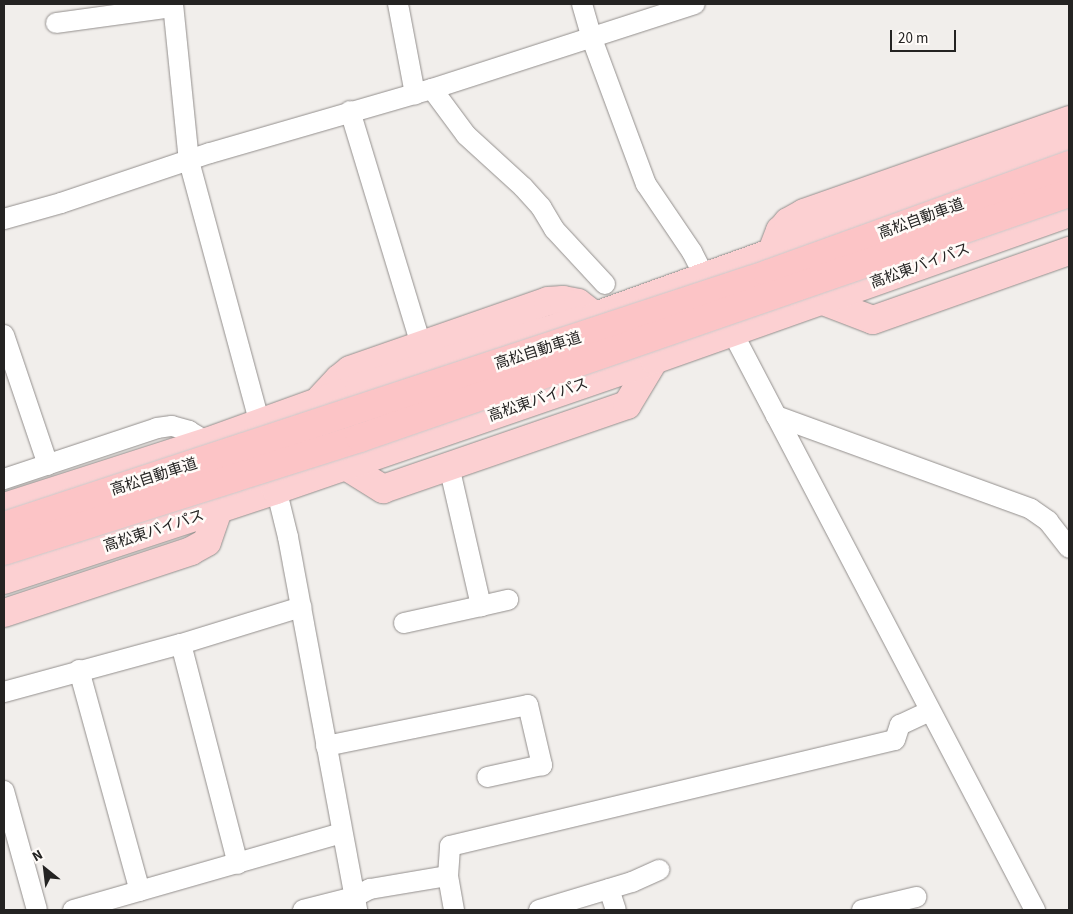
<!DOCTYPE html>
<meta charset="utf-8">
<style>
body{margin:0}
#map{position:relative;width:1073px;height:914px;overflow:hidden;background:#f1eeeb;font-family:"Source Sans 3","Noto Sans JP",sans-serif}
div>[style]{position:absolute}
.roads{filter:drop-shadow(0 0 1px #938f8d) drop-shadow(0 0 1px #938f8d)}
.minor>*{height:20px;margin:-10px;padding:0 10px;transform-origin:10px;border-radius:10px;background:#fff}
.trunk>*{height:28px;margin:-14px;padding:0 14px;transform-origin:14px;border-radius:14px;background:#fcd0d2}
.bridges{filter:drop-shadow(0 0 1px #cacaca) drop-shadow(0 0 1px #cacaca)}
.motorway-bridge>*{height:28px;margin:-14px;padding:0 14px;transform-origin:14px;border-radius:14px;background:#fcc4c6}
span{translate:-50% -50%;white-space:nowrap;text-align:center;line-height:1.15;-webkit-text-stroke:5px #fffbf8;paint-order:stroke}
.street-label{font-size:15px;color:#242322}
.frame{position:absolute;inset:0;border:5px solid #242322;pointer-events:none}
.north{position:absolute;left:20px;top:844px;width:50px;height:50px;-webkit-text-stroke:4px #fffbf8;paint-order:stroke;rotate:331deg;font-size:14px;font-weight:700;line-height:20px;text-align:center;color:#242322}
.north::after{content:'';display:block;margin:auto;width:18px;height:22px;background:#242322;clip-path:polygon(50% 0,100% 100%,50% 72%,0 100%)}
.scale{position:absolute;left:890px;top:30px;width:66px;height:22px;box-sizing:border-box;border:2px solid #242322;border-top:0;padding-left:6px;font-size:15px;line-height:18px;white-space:nowrap;color:#242322;-webkit-text-stroke:4px #fffbf8;paint-order:stroke}
</style>
<div id="map">
<div class="roads">
<div class="minor">
<div style="left:173px;top:4px;width:158px;rotate:84.2deg"></div>
<div style="left:189px;top:161px;width:285px;rotate:74.9deg"></div>
<div style="left:398px;top:4px;width:92px;rotate:79.3deg"></div>
<div style="left:582px;top:4px;width:36px;rotate:74deg"></div>
<div style="left:592px;top:39px;width:155px;rotate:69.6deg"></div>
<div style="left:646px;top:184px;width:82px;rotate:55.9deg"></div>
<div style="left:692px;top:252px;width:39px;rotate:63deg"></div>
<div style="left:56px;top:23px;width:118px;rotate:-7.8deg"></div>
<div style="left:432px;top:89px;width:57px;rotate:53.5deg"></div>
<div style="left:466px;top:135px;width:77px;rotate:42.4deg"></div>
<div style="left:523px;top:187px;width:27px;rotate:48deg"></div>
<div style="left:541px;top:207px;width:26px;rotate:59deg"></div>
<div style="left:554px;top:229px;width:75px;rotate:47.2deg"></div>
<div style="left:350px;top:111px;width:245px;rotate:73.1deg"></div>
<div style="left:4px;top:219px;width:59px;rotate:-15.7deg"></div>
<div style="left:61px;top:203px;width:157px;rotate:-18.6deg"></div>
<div style="left:210px;top:153px;width:231px;rotate:-16.1deg"></div>
<div style="left:432px;top:89px;width:276px;rotate:-17.9deg"></div>
<div style="left:726px;top:320px;width:666px;rotate:62.36deg"></div>
<div style="left:4px;top:335px;width:137px;rotate:71.3deg"></div>
<div style="left:776px;top:416px;width:271px;rotate:20deg"></div>
<div style="left:1031px;top:509px;width:21px;rotate:35deg"></div>
<div style="left:1048px;top:521px;width:34px;rotate:52deg"></div>
<div style="left:449px;top:466px;width:144px;rotate:77.1deg"></div>
<div style="left:481px;top:606px;width:28px;rotate:-13deg"></div>
<div style="left:273px;top:476px;width:63px;rotate:76.2deg"></div>
<div style="left:288px;top:537px;width:379px;rotate:79.5deg"></div>
<div style="left:4px;top:479px;width:161px;rotate:-18.4deg"></div>
<div style="left:157px;top:428px;width:15px;rotate:-8deg"></div>
<div style="left:172px;top:426px;width:18px;rotate:16deg"></div>
<div style="left:189px;top:431px;width:21px;rotate:31deg"></div>
<div style="left:404px;top:623px;width:79px;rotate:-12.4deg"></div>
<div style="left:181px;top:644px;width:227px;rotate:75.5deg"></div>
<div style="left:79px;top:670px;width:229px;rotate:74.6deg"></div>
<div style="left:4px;top:692px;width:183px;rotate:-15.2deg"></div>
<div style="left:181px;top:644px;width:126px;rotate:-17.1deg"></div>
<div style="left:326px;top:746px;width:206px;rotate:-11.5deg"></div>
<div style="left:528px;top:705px;width:62px;rotate:76.9deg"></div>
<div style="left:542px;top:765px;width:56px;rotate:167.7deg"></div>
<div style="left:4px;top:791px;width:123px;rotate:74.5deg"></div>
<div style="left:448px;top:876px;width:35px;rotate:80deg"></div>
<div style="left:609px;top:889px;width:22px;rotate:72deg"></div>
<div style="left:73px;top:910px;width:280px;rotate:-16deg"></div>
<div style="left:303px;top:910px;width:53px;rotate:-14.3deg"></div>
<div style="left:354px;top:897px;width:18px;rotate:-27deg"></div>
<div style="left:370px;top:889px;width:79px;rotate:-9.5deg"></div>
<div style="left:448px;top:876px;width:30px;rotate:-86deg"></div>
<div style="left:450px;top:846px;width:457px;rotate:-13.4deg"></div>
<div style="left:895px;top:740px;width:16px;rotate:-72deg"></div>
<div style="left:900px;top:725px;width:33px;rotate:-25deg"></div>
<div style="left:539px;top:910px;width:97px;rotate:-16.8deg"></div>
<div style="left:632px;top:882px;width:30px;rotate:-24deg"></div>
<div style="left:862px;top:910px;width:56px;rotate:-13.5deg"></div>
</div>
<div class="trunk">
<div style="left:771px;top:254px;width:25px;rotate:-69deg"></div>
<div style="left:780px;top:231px;width:12px;rotate:-48deg"></div>
<div style="left:788px;top:222px;width:18px;rotate:-29deg"></div>
<div style="left:804px;top:213px;width:281px;rotate:-19.3deg"></div>
<div style="left:823px;top:301px;width:53px;rotate:20.8deg"></div>
<div style="left:873px;top:320px;width:208px;rotate:-19.4deg"></div>
<div style="left:321px;top:398px;width:26px;rotate:-47deg"></div>
<div style="left:339px;top:379px;width:14px;rotate:-39deg"></div>
<div style="left:350px;top:370px;width:210px;rotate:-19.2deg"></div>
<div style="left:548px;top:301px;width:15px;rotate:-4deg"></div>
<div style="left:563px;top:300px;width:15px;rotate:11deg"></div>
<div style="left:578px;top:303px;width:21px;rotate:37deg"></div>
<div style="left:346px;top:466px;width:44px;rotate:31.9deg"></div>
<div style="left:383px;top:489px;width:258px;rotate:-19deg"></div>
<div style="left:627px;top:405px;width:52px;rotate:-59deg"></div>
<div style="left:4px;top:507px;width:213px;rotate:-17.8deg"></div>
<div style="left:207px;top:442px;width:163px;rotate:-19.8deg"></div>
<div style="left:360px;top:387px;width:245px;rotate:-16.8deg"></div>
<div style="left:595px;top:316px;width:504px;rotate:-19.73deg"></div>
<div style="left:4px;top:580px;width:287px;rotate:-18.3deg"></div>
<div style="left:276px;top:490px;width:400px;rotate:-19deg"></div>
<div style="left:654px;top:360px;width:440px;rotate:-19.5deg"></div>
<div style="left:4px;top:613px;width:197px;rotate:-18.3deg"></div>
<div style="left:191px;top:551px;width:18px;rotate:-29deg"></div>
<div style="left:207px;top:542px;width:34px;rotate:-71deg"></div>
</div>
</div>
<div class="bridges">
<div class="motorway-bridge">
<div style="left:4px;top:526px;width:804px;rotate:-18.25deg"></div>
<div style="left:768px;top:274px;width:320px;rotate:-19.9deg"></div>
<div style="left:4px;top:551px;width:374px;rotate:-17.6deg"></div>
<div style="left:360px;top:438px;width:750px;rotate:-19.06deg"></div>
</div>
</div>
<div class="street-label">
<span style="left:921px;top:219px;rotate:-20deg">高松自動車道</span>
<span style="left:920px;top:266px;rotate:-20deg">高松東バイパス</span>
<span style="left:538px;top:351px;rotate:-18deg">高松自動車道</span>
<span style="left:538px;top:400px;rotate:-19deg">高松東バイパス</span>
<span style="left:154px;top:477px;rotate:-18deg">高松自動車道</span>
<span style="left:154px;top:531px;rotate:-18deg">高松東バイパス</span>
</div>
<div class="frame"></div>
<div class="north">N</div>
<div class="scale">20 m</div>
</div>
